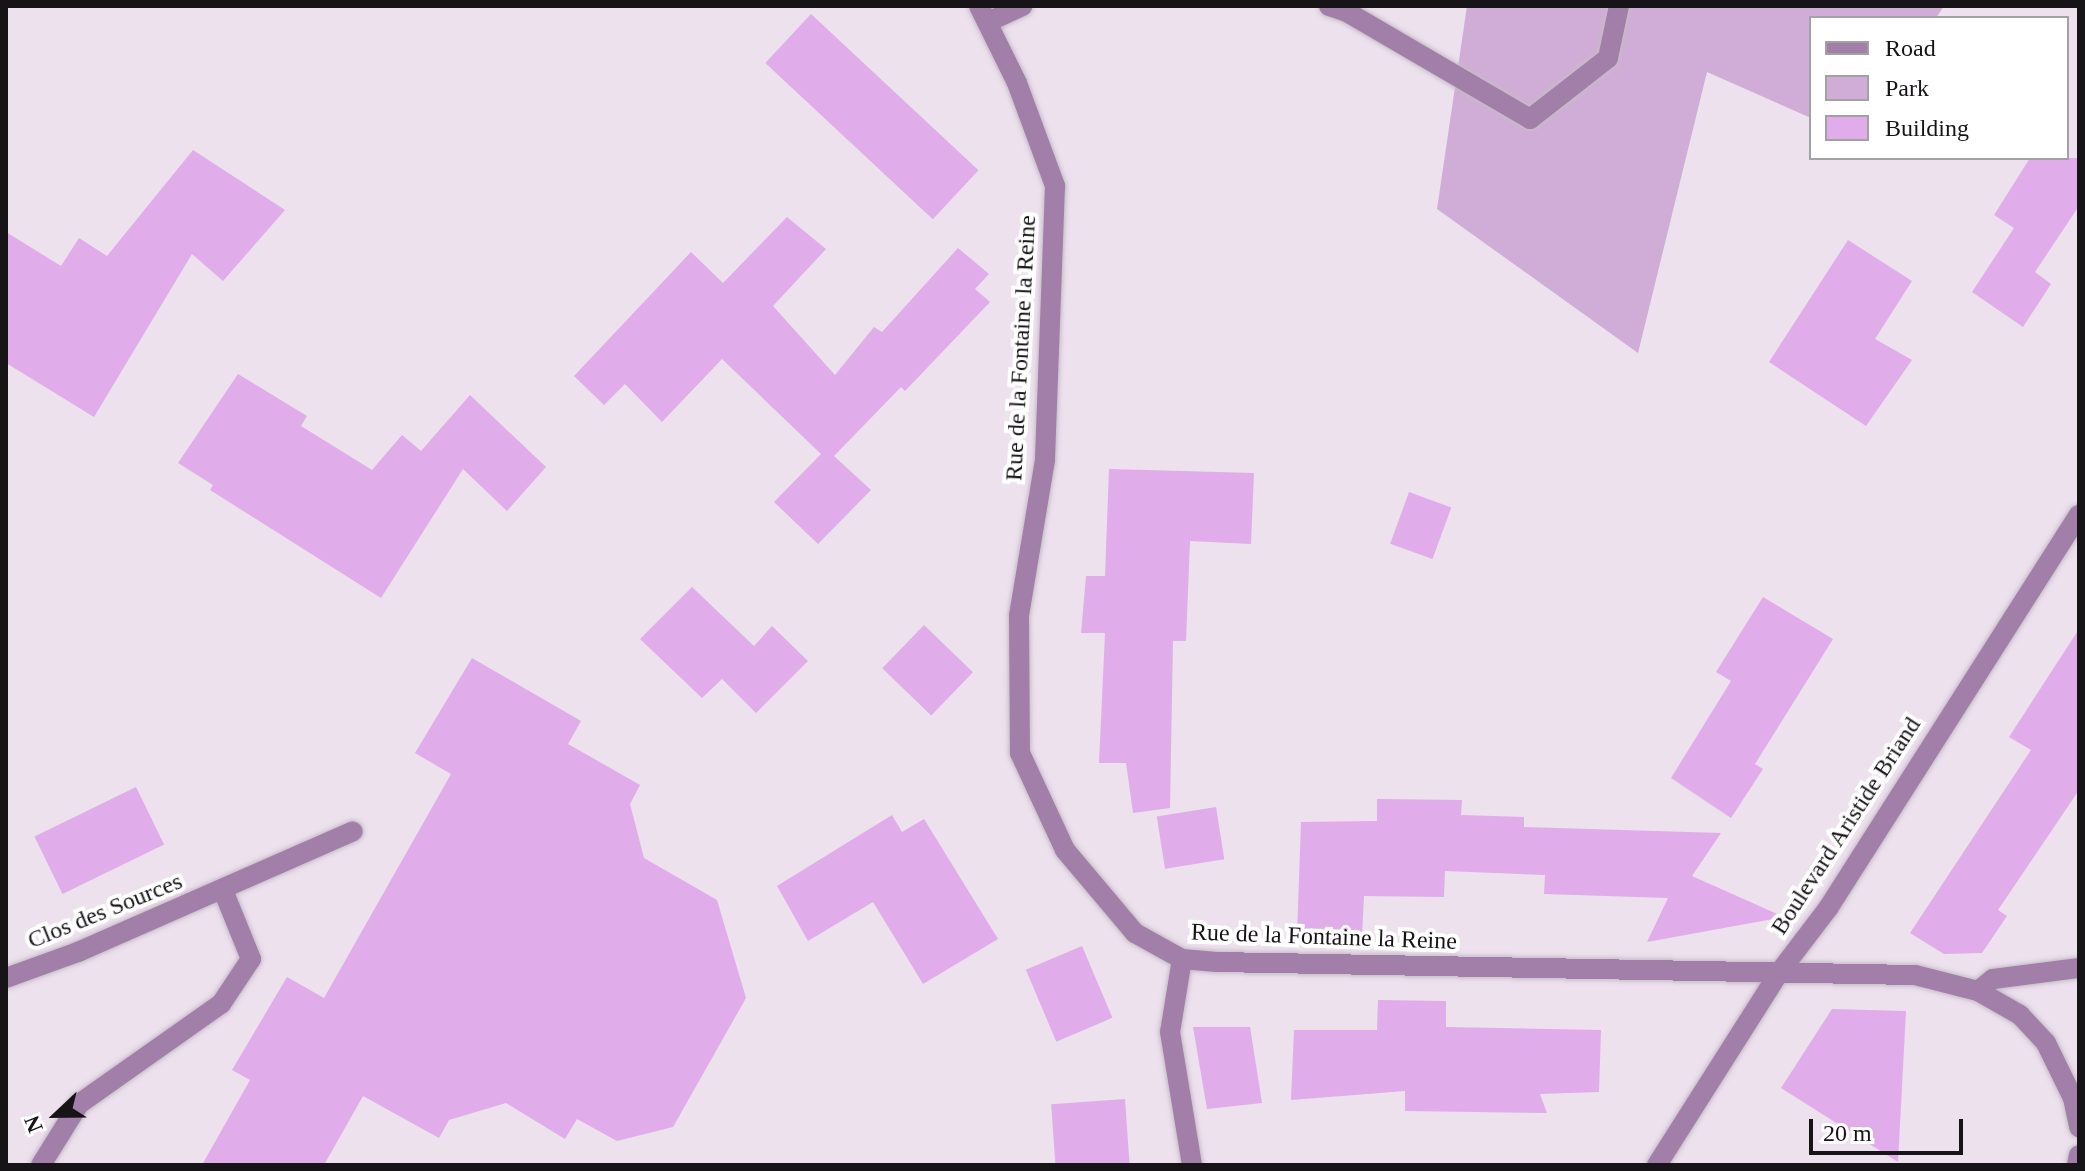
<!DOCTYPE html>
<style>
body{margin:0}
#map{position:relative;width:2085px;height:1171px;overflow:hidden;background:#ece1ed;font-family:Georgia,serif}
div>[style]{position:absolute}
.green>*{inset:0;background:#d0add6}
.building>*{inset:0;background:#e1acea;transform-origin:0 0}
.roads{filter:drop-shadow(0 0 2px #c6bcc7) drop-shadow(0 0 2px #c6bcc7)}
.service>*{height:20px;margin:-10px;padding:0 10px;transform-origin:10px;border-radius:10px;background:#a27fa8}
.minor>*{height:20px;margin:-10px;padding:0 10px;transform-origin:10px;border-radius:10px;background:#a27fa8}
.tertiary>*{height:20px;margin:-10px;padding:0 10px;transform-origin:10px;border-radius:10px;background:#a27fa8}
span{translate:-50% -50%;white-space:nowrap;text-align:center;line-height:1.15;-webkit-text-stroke:8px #fff;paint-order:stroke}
.street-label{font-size:24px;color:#171418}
.frame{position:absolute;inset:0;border:8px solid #171418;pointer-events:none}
.legend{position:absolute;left:1809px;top:16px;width:260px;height:144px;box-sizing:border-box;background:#fff;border:2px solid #a2a1a3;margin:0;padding:10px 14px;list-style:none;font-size:24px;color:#171418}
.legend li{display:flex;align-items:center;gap:16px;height:40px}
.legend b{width:40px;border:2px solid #a2a1a3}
.north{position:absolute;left:16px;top:1075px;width:80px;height:80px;-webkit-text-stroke:6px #fff;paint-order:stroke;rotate:248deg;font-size:22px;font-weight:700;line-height:32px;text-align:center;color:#171418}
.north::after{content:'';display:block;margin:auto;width:28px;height:36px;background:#171418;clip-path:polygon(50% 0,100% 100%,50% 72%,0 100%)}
.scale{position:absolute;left:1809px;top:1119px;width:154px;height:36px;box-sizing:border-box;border:4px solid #171418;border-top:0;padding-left:10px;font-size:24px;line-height:28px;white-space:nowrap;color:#171418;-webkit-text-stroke:6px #fff;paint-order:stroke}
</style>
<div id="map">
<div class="green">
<div style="clip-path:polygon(1467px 6px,1944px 6px,1936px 18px,1811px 18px,1811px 118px,1707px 72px,1638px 353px,1437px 209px)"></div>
</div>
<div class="building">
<div style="left:811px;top:14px;width:229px;height:67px;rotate:43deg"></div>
<div style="clip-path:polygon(193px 150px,285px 210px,223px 281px,192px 254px,94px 417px,6px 363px,6px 232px,61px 266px,79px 238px,107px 256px)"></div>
<div style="clip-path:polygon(2030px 158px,2079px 158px,2079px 206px,2035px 272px,2051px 284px,2023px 327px,1972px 292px,2014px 228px,1994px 215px)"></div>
<div style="clip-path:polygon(787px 217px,826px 249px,773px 306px,835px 375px,874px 327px,882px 332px,958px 248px,989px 274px,975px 289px,990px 302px,905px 391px,901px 387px,834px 456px,871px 490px,818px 544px,774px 502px,821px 454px,722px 359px,662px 422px,625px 384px,604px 405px,574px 376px,691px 252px,723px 283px)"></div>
<div style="clip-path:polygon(1848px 240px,1912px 281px,1875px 339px,1912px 360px,1866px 426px,1769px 362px)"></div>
<div style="clip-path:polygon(238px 374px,307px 416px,301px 426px,372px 470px,402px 435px,421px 451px,470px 395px,546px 467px,507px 511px,463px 469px,381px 598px,210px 490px,213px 485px,178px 463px)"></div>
<div style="clip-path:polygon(1109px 469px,1254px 473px,1251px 544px,1190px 541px,1186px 641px,1173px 641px,1170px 808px,1133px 813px,1126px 763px,1099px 763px,1105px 633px,1081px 633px,1086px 576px,1105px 576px)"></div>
<div style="left:1409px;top:492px;width:45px;height:55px;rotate:20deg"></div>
<div style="clip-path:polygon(692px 587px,754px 646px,772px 626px,808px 661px,756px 713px,722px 679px,702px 698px,640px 639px)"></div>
<div style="clip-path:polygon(1763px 597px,1833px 639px,1755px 764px,1763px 769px,1731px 818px,1671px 778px,1731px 681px,1716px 672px)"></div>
<div style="left:924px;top:625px;width:68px;height:60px;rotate:44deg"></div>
<div style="clip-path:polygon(2079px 629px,2079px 790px,1998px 910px,2007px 916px,1982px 953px,1944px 954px,1910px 933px,2031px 750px,2009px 737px)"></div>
<div style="clip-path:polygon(472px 658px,581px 721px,568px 744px,640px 785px,630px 804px,644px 858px,717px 900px,746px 998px,673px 1127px,617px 1141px,577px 1119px,565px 1139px,506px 1103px,449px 1120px,439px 1138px,363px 1096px,324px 1165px,202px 1165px,250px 1080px,232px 1070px,287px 977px,324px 998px,451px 774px,415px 753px)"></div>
<div style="left:136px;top:787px;width:64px;height:113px;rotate:64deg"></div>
<div style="clip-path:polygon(1377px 799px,1462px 800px,1461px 815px,1524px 817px,1524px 827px,1721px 833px,1692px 876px,1784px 917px,1647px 942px,1668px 898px,1544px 894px,1545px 875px,1445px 871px,1444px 897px,1364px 896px,1362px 936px,1297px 935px,1301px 822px,1377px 821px)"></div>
<div style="left:1216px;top:807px;width:53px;height:60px;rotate:81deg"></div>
<div style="clip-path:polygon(892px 815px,902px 832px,924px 819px,998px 939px,923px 984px,873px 902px,808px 941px,777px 886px)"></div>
<div style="left:1082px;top:946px;width:78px;height:61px;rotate:67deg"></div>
<div style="clip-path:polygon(1378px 1000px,1446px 1001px,1446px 1027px,1601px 1030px,1599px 1092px,1540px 1094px,1547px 1113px,1405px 1111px,1405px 1091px,1291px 1100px,1294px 1030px,1377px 1030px)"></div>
<div style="clip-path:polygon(1832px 1009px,1906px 1011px,1898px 1162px,1781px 1088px)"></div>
<div style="clip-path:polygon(1193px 1027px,1250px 1027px,1262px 1103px,1207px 1109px)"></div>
<div style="left:1125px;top:1099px;width:66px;height:74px;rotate:86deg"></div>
</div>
<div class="roads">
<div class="service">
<div style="left:1329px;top:6px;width:19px;rotate:18deg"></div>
<div style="left:1347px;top:12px;width:212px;rotate:30.3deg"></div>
<div style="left:1530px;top:119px;width:99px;rotate:-38deg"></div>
<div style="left:1608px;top:58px;width:53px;rotate:-78.1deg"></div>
<div style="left:988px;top:22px;width:38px;rotate:-25deg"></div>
<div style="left:6px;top:978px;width:77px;rotate:-19.9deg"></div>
<div style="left:78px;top:952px;width:300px;rotate:-23.7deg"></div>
<div style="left:1978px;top:991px;width:19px;rotate:-39deg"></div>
<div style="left:1993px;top:979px;width:87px;rotate:-7.3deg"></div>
<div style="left:41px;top:1165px;width:72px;rotate:-58.1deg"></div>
<div style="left:79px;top:1104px;width:174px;rotate:-35.2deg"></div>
<div style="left:221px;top:1004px;width:54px;rotate:-56.3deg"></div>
<div style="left:251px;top:959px;width:74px;rotate:-112.1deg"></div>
</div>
<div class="minor">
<div style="left:979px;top:6px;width:86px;rotate:63.7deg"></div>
<div style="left:1017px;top:83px;width:110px;rotate:69.7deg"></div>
<div style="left:1055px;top:186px;width:274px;rotate:92.1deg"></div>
<div style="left:1045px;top:460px;width:158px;rotate:99.5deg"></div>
<div style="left:1019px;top:616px;width:137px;rotate:89.6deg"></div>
<div style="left:1020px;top:753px;width:107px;rotate:65.1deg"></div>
<div style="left:1065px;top:850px;width:109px;rotate:49.9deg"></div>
<div style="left:1135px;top:933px;width:54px;rotate:29deg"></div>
<div style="left:1182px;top:959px;width:35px;rotate:5deg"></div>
<div style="left:1217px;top:962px;width:698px;rotate:1.07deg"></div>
<div style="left:1915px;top:975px;width:65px;rotate:14.3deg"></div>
<div style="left:1978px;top:991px;width:48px;rotate:29.7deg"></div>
<div style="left:2020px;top:1015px;width:38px;rotate:47deg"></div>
<div style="left:2046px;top:1043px;width:61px;rotate:63.9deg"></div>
<div style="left:2073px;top:1098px;width:30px;rotate:78deg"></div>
<div style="left:1182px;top:959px;width:74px;rotate:99.3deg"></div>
<div style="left:1170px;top:1032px;width:135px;rotate:80.6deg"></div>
<div style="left:2077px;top:1165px;width:10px;rotate:-79deg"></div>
</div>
<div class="tertiary">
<div style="left:1657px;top:1165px;width:226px;rotate:-57.6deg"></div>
<div style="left:1778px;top:974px;width:84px;rotate:-52.7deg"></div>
<div style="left:1829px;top:907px;width:465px;rotate:-57.5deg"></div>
</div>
</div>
<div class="street-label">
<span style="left:1021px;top:348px;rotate:-87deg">Rue de la Fontaine la Reine</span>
<span style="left:1846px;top:826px;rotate:-57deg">Boulevard Aristide Briand</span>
<span style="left:105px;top:911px;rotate:-22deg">Clos des Sources</span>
<span style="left:1324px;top:937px;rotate:2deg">Rue de la Fontaine la Reine</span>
</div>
<div class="frame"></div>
<ul class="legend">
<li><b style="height:10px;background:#a27fa8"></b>Road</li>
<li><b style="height:22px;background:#d0add6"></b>Park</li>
<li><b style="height:22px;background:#e1acea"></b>Building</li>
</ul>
<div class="north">N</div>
<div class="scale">20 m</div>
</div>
